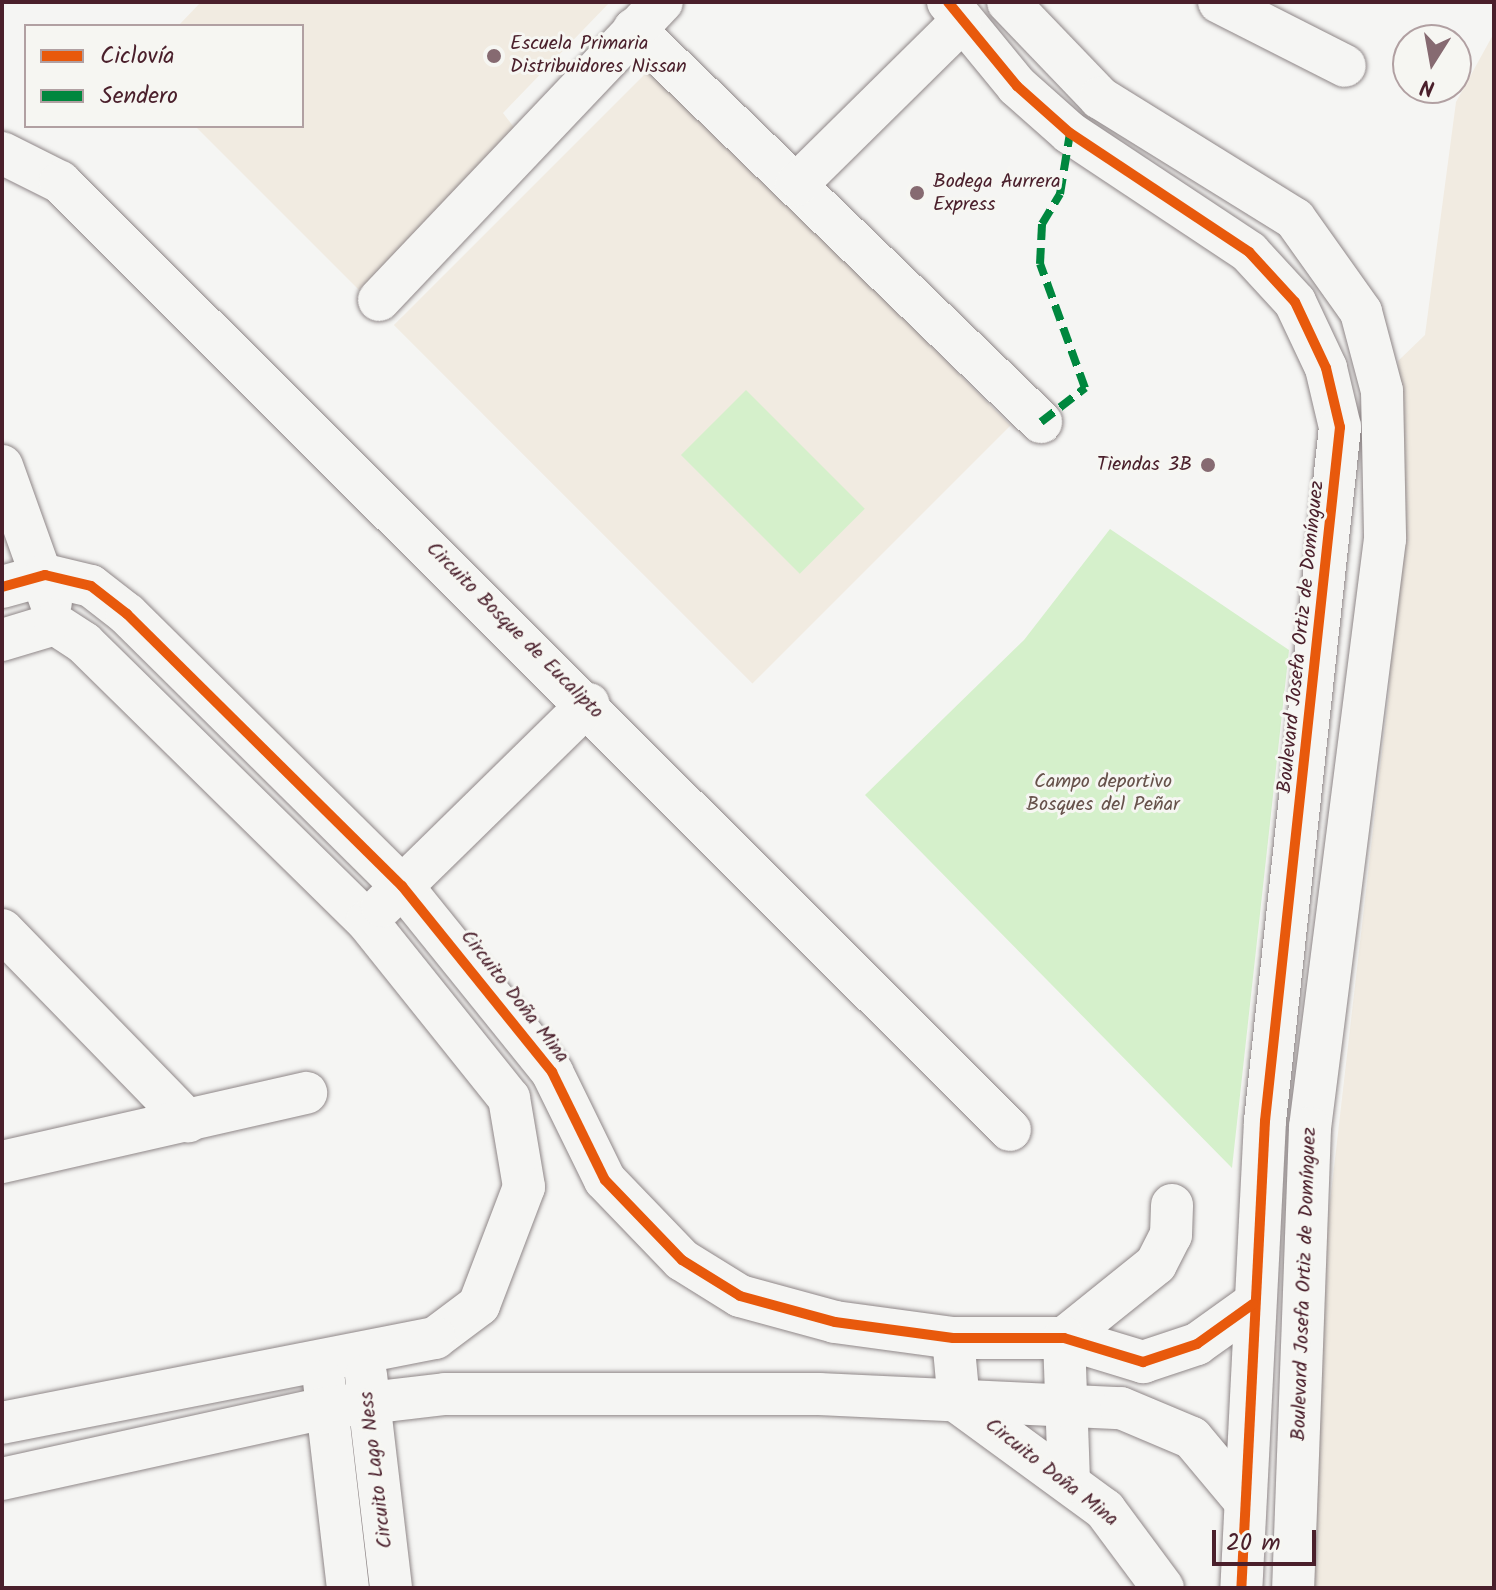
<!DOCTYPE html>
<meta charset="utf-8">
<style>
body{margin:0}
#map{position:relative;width:1496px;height:1590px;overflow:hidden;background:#f5f5f3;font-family:Kalam,sans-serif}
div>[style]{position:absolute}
.built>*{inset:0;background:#f1ebe1;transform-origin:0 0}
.green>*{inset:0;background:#d5f0cb;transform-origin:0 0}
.roads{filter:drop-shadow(0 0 2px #8f8788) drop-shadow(0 0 2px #8f8788)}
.minor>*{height:42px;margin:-21px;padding:0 21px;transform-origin:21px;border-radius:21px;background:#f5f5f3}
.quiet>*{height:8px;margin-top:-4px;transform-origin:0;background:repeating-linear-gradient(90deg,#00873e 0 16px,transparent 0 24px)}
.cycleway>*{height:10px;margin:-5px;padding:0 5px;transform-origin:5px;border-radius:5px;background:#e8590c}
.dots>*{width:22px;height:22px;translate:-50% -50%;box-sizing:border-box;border:4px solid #f6f6f2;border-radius:50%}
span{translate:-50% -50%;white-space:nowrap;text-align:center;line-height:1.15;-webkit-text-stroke:6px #f6f6f2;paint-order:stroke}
.poi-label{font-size:20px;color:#4a1f2b}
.left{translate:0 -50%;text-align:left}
.right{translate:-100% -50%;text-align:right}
.street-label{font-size:20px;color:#4a1f2b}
.park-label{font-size:20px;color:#66524b}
.frame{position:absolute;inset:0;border:4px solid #4a1f2b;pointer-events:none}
.legend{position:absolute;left:24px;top:24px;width:280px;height:104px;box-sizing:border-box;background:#f6f6f2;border:2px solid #b1a0a2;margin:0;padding:10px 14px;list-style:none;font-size:24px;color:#4a1f2b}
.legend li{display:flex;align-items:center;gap:16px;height:40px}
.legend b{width:40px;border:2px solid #b1a0a2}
.north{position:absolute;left:1392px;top:24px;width:80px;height:80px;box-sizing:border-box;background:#f6f6f2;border:2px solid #b1a0a2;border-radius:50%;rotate:191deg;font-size:22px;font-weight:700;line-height:32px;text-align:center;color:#4a1f2b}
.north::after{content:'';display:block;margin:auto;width:28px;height:36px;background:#866a71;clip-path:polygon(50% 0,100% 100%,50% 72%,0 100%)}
.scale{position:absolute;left:1212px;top:1530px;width:104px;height:36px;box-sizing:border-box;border:4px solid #4a1f2b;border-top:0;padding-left:10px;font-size:24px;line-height:28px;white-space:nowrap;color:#4a1f2b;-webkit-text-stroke:6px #f6f6f2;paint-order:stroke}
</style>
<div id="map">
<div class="built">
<div style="clip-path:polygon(201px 2px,610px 2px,503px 113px,516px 130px,359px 290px,195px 126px,302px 126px,302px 26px,178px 26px)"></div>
<div style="clip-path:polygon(1494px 33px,1494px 1588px,1310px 1588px,1326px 1237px,1389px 691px,1403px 444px,1398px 361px,1425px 335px,1456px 102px)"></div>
<div style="left:652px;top:67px;width:507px;height:365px;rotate:45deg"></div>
</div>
<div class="green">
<div style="left:746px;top:390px;width:168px;height:92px;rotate:45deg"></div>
<div style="clip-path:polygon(1110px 529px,1289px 650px,1232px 1168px,865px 795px,1024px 640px)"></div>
</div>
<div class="roads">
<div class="minor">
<div style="left:948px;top:2px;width:109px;rotate:50.6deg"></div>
<div style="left:1017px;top:86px;width:71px;rotate:41.6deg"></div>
<div style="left:1070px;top:133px;width:215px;rotate:33.6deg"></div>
<div style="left:1249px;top:252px;width:68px;rotate:47.4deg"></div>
<div style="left:1295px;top:302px;width:73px;rotate:64.8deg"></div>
<div style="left:1326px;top:368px;width:61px;rotate:76.7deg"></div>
<div style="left:1340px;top:427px;width:698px;rotate:96.17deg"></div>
<div style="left:1265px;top:1121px;width:468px;rotate:92.9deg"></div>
<div style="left:1008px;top:2px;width:133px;rotate:46.2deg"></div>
<div style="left:1100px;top:98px;width:229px;rotate:31.8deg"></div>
<div style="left:1295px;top:219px;width:114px;rotate:54.6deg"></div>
<div style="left:1361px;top:312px;width:82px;rotate:75.1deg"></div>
<div style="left:1382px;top:391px;width:148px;rotate:88.8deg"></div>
<div style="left:1385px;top:539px;width:594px;rotate:97.26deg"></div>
<div style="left:1310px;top:1128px;width:460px;rotate:92.1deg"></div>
<div style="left:1219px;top:2px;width:141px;rotate:26.9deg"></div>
<div style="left:634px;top:29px;width:566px;rotate:44deg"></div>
<div style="left:2px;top:153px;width:65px;rotate:26.6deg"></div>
<div style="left:60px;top:182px;width:1342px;rotate:44.94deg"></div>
<div style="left:796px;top:185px;width:231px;rotate:-44.6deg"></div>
<div style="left:379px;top:300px;width:411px;rotate:-46.5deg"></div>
<div style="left:2px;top:466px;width:145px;rotate:70.3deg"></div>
<div style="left:2px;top:587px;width:45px;rotate:-15.6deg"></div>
<div style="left:45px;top:575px;width:47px;rotate:13.4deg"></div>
<div style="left:91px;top:586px;width:46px;rotate:37.9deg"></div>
<div style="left:127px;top:614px;width:387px;rotate:44.7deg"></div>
<div style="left:402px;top:886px;width:239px;rotate:51.1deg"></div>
<div style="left:552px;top:1072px;width:120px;rotate:63.9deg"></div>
<div style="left:605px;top:1180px;width:111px;rotate:46.1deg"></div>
<div style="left:682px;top:1260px;width:68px;rotate:31.8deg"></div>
<div style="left:740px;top:1296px;width:98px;rotate:15.3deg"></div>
<div style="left:835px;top:1322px;width:119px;rotate:7.7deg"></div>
<div style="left:953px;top:1338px;width:111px"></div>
<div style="left:1064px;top:1338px;width:83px;rotate:16.9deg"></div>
<div style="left:1143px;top:1362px;width:57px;rotate:-18.4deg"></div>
<div style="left:1197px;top:1344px;width:69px;rotate:-35.5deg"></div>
<div style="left:2px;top:640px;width:55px;rotate:-16.8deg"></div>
<div style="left:55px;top:624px;width:35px;rotate:33deg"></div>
<div style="left:84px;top:643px;width:397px;rotate:44.5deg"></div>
<div style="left:367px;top:921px;width:227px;rotate:51.3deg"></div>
<div style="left:509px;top:1098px;width:90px;rotate:80.4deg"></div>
<div style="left:524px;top:1187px;width:126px;rotate:110.9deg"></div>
<div style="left:479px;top:1305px;width:55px;rotate:143.1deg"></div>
<div style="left:435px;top:1338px;width:441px;rotate:168.9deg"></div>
<div style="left:382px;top:906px;width:289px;rotate:-44.4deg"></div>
<div style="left:2px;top:930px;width:267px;rotate:45.8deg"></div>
<div style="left:2px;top:1162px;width:312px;rotate:-12.8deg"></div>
<div style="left:953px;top:1338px;width:65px;rotate:84.7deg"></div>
<div style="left:959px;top:1403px;width:181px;rotate:36.2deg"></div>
<div style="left:1105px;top:1510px;width:97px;rotate:53.4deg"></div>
<div style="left:1064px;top:1338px;width:118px;rotate:-38.8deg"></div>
<div style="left:1156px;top:1264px;width:33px;rotate:-63deg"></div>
<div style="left:1171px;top:1235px;width:30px;rotate:-88deg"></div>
<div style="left:1064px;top:1338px;width:144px;rotate:88deg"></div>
<div style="left:366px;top:1375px;width:214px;rotate:83.3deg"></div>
<div style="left:324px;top:1381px;width:208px;rotate:83.4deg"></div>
<div style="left:2px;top:1479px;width:332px;rotate:-12.4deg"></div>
<div style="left:326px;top:1408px;width:120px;rotate:-6.7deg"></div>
<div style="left:445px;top:1394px;width:374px"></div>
<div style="left:819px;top:1394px;width:302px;rotate:2.7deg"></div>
<div style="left:1121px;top:1408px;width:77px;rotate:22.9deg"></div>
<div style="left:1192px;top:1438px;width:80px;rotate:50.1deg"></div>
</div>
</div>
<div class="quiet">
<div style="left:1041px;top:422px;width:56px;rotate:-37.7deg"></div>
<div style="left:1085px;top:388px;width:132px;rotate:-109.9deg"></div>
<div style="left:1040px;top:264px;width:40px;rotate:-87.1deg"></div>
<div style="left:1042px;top:224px;width:35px;rotate:-59deg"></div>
<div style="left:1060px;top:194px;width:62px;rotate:-80.7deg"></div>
</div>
<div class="cycleway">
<div style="left:948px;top:2px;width:109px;rotate:50.6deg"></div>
<div style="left:1017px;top:86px;width:71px;rotate:41.6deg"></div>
<div style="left:1070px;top:133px;width:215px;rotate:33.6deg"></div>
<div style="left:1249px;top:252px;width:68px;rotate:47.4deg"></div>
<div style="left:1295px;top:302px;width:73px;rotate:64.8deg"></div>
<div style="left:1326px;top:368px;width:61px;rotate:76.7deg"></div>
<div style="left:1340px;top:427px;width:698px;rotate:96.17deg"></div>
<div style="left:1265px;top:1121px;width:468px;rotate:92.9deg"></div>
<div style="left:2px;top:587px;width:45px;rotate:-15.6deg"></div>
<div style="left:45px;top:575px;width:47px;rotate:13.4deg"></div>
<div style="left:91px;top:586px;width:46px;rotate:37.9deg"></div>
<div style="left:127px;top:614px;width:387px;rotate:44.7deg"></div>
<div style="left:402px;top:886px;width:239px;rotate:51.1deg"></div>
<div style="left:552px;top:1072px;width:120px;rotate:63.9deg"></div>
<div style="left:605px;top:1180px;width:111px;rotate:46.1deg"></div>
<div style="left:682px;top:1260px;width:68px;rotate:31.8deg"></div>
<div style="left:740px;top:1296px;width:98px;rotate:15.3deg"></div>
<div style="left:835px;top:1322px;width:119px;rotate:7.7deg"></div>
<div style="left:953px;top:1338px;width:111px"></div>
<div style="left:1064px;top:1338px;width:83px;rotate:16.9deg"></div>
<div style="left:1143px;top:1362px;width:57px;rotate:-18.4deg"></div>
<div style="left:1197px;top:1344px;width:69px;rotate:-35.5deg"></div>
</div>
<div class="dots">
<div style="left:494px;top:56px;background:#866a71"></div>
<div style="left:917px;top:193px;background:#866a71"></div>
<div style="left:1208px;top:465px;background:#866a71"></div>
</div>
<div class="poi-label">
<span class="left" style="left:510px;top:56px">Escuela Primaria<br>Distribuidores Nissan</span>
<span class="left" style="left:933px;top:194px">Bodega Aurrera<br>Express</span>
<span class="right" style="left:1192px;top:465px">Tiendas 3B</span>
</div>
<div class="street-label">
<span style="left:514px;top:631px;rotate:45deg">Circuito Bosque de Eucalipto</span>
<span style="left:1302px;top:637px;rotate:-84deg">Boulevard Josefa Ortiz de Domínguez</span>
<span style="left:514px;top:997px;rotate:52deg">Circuito Doña Mina</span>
<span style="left:1305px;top:1284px;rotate:-88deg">Boulevard Josefa Ortiz de Domínguez</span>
<span style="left:377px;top:1470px;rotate:-97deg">Circuito Lago Ness</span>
<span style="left:1051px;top:1473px;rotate:38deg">Circuito Doña Mina</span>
</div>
<div class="park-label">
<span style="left:1103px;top:794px">Campo deportivo<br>Bosques del Peñar</span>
</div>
<div class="frame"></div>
<ul class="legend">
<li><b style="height:10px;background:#e8590c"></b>Ciclovía</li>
<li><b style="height:10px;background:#00873e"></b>Sendero</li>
</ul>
<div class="north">N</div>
<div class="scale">20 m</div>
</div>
